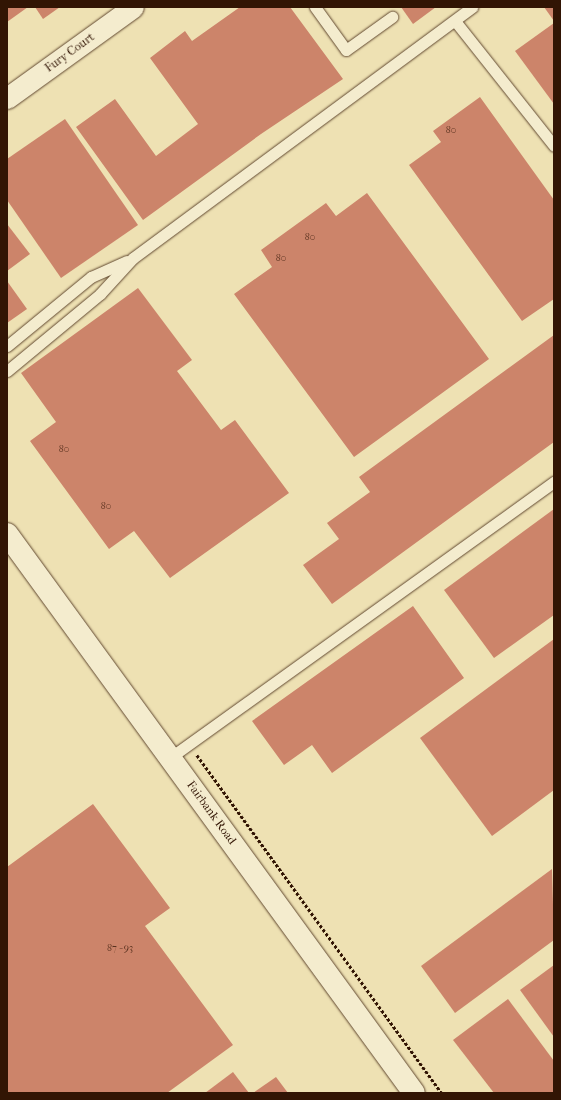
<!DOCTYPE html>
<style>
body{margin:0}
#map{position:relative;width:561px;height:1100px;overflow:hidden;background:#eee1b3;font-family:"IM FELL French Canon",serif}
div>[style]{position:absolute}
.building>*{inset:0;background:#cc846a}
.path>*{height:2.5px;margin-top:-1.25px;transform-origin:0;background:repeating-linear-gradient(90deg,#321504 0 3px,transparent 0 5px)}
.roads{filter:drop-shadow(0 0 1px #614830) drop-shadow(0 0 1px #614830)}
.lane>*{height:11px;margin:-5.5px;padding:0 5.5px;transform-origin:5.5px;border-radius:5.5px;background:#f4ecce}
.street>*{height:21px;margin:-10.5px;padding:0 10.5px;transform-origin:10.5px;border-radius:10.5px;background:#f4ecce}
.secondary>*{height:22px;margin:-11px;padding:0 11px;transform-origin:11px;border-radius:11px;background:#f4ecce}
span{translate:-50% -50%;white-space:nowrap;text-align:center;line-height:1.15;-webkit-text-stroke:3px #f4ecce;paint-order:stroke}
.number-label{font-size:10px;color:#58311e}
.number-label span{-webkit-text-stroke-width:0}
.street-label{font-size:12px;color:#321504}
.frame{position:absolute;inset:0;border:8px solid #321504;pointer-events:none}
</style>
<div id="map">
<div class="building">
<div style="clip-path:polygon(7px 7px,28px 7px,7px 22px)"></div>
<div style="clip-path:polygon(35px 7px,60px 7px,43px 19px)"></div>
<div style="clip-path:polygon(240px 7px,290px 7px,343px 79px,261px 134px,143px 220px,76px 127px,115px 99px,156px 156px,198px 124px,150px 58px,185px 31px,192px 41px)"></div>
<div style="clip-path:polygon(401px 7px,436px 7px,413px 24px)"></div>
<div style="clip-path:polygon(544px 7px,554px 7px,554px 21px)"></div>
<div style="clip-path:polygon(554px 23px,554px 104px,515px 51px)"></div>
<div style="clip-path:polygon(480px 97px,554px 200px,554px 299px,522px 321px,409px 165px,441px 142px,433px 131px)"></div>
<div style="clip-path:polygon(65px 119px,138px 225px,61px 278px,7px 200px,7px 159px)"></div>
<div style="clip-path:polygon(367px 193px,489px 359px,354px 457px,234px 294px,272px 267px,261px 250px,326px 203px,336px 216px)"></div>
<div style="clip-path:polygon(7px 224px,30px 254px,7px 271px)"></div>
<div style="clip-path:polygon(7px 281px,27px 309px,7px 323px)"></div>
<div style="clip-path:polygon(138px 288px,192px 360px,177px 371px,221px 430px,235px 420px,289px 493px,170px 578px,134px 531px,109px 549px,30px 441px,56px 422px,21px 373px)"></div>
<div style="clip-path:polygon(554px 335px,554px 442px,332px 604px,303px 565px,339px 539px,327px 523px,370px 492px,359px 477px)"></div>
<div style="clip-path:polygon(554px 509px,554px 615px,494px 658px,444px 590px)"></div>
<div style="clip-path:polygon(413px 606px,464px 678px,332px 773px,312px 745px,284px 765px,252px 721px)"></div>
<div style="clip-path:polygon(554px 639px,554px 790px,492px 836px,420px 738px)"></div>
<div style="clip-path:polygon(93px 804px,170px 908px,145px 926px,233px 1045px,167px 1093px,7px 1093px,7px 867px)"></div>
<div style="clip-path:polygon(552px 869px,554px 940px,455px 1013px,421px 966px)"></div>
<div style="clip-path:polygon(554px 965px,554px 1037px,520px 990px)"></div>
<div style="clip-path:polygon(508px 999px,554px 1061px,554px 1093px,494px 1093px,453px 1040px)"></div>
<div style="clip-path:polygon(233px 1072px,249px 1093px,205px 1093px)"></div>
<div style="clip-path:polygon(276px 1077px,288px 1093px,253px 1093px)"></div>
</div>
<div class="path">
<div style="left:197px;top:755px;width:417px;rotate:54.1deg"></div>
</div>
<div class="roads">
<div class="lane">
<div style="left:315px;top:7px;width:53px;rotate:54.2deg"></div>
<div style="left:346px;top:50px;width:57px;rotate:-35.7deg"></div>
<div style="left:455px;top:21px;width:159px;rotate:51.6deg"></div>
<div style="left:7px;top:346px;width:109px;rotate:-39.4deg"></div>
<div style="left:91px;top:277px;width:39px;rotate:-24deg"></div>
<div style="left:7px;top:371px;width:121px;rotate:-39.6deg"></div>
<div style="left:100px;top:294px;width:49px;rotate:-47.5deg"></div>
<div style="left:133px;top:258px;width:422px;rotate:-36.5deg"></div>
<div style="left:171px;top:757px;width:472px;rotate:-35.7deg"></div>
</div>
<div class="street">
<div style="left:7px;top:98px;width:155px;rotate:-35.8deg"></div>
</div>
<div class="secondary">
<div style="left:7px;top:534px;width:691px;rotate:53.94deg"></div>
</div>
</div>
<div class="number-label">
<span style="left:451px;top:131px">80</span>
<span style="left:310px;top:238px">80</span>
<span style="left:281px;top:259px">80</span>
<span style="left:64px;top:450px">80</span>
<span style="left:106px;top:507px">80</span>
<span style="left:120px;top:949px">87 - 93</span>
</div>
<div class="street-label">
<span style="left:70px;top:53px;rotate:-36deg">Fury Court</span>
<span style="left:211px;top:813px;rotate:54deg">Fairbank Road</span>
</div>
<div class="frame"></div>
</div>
